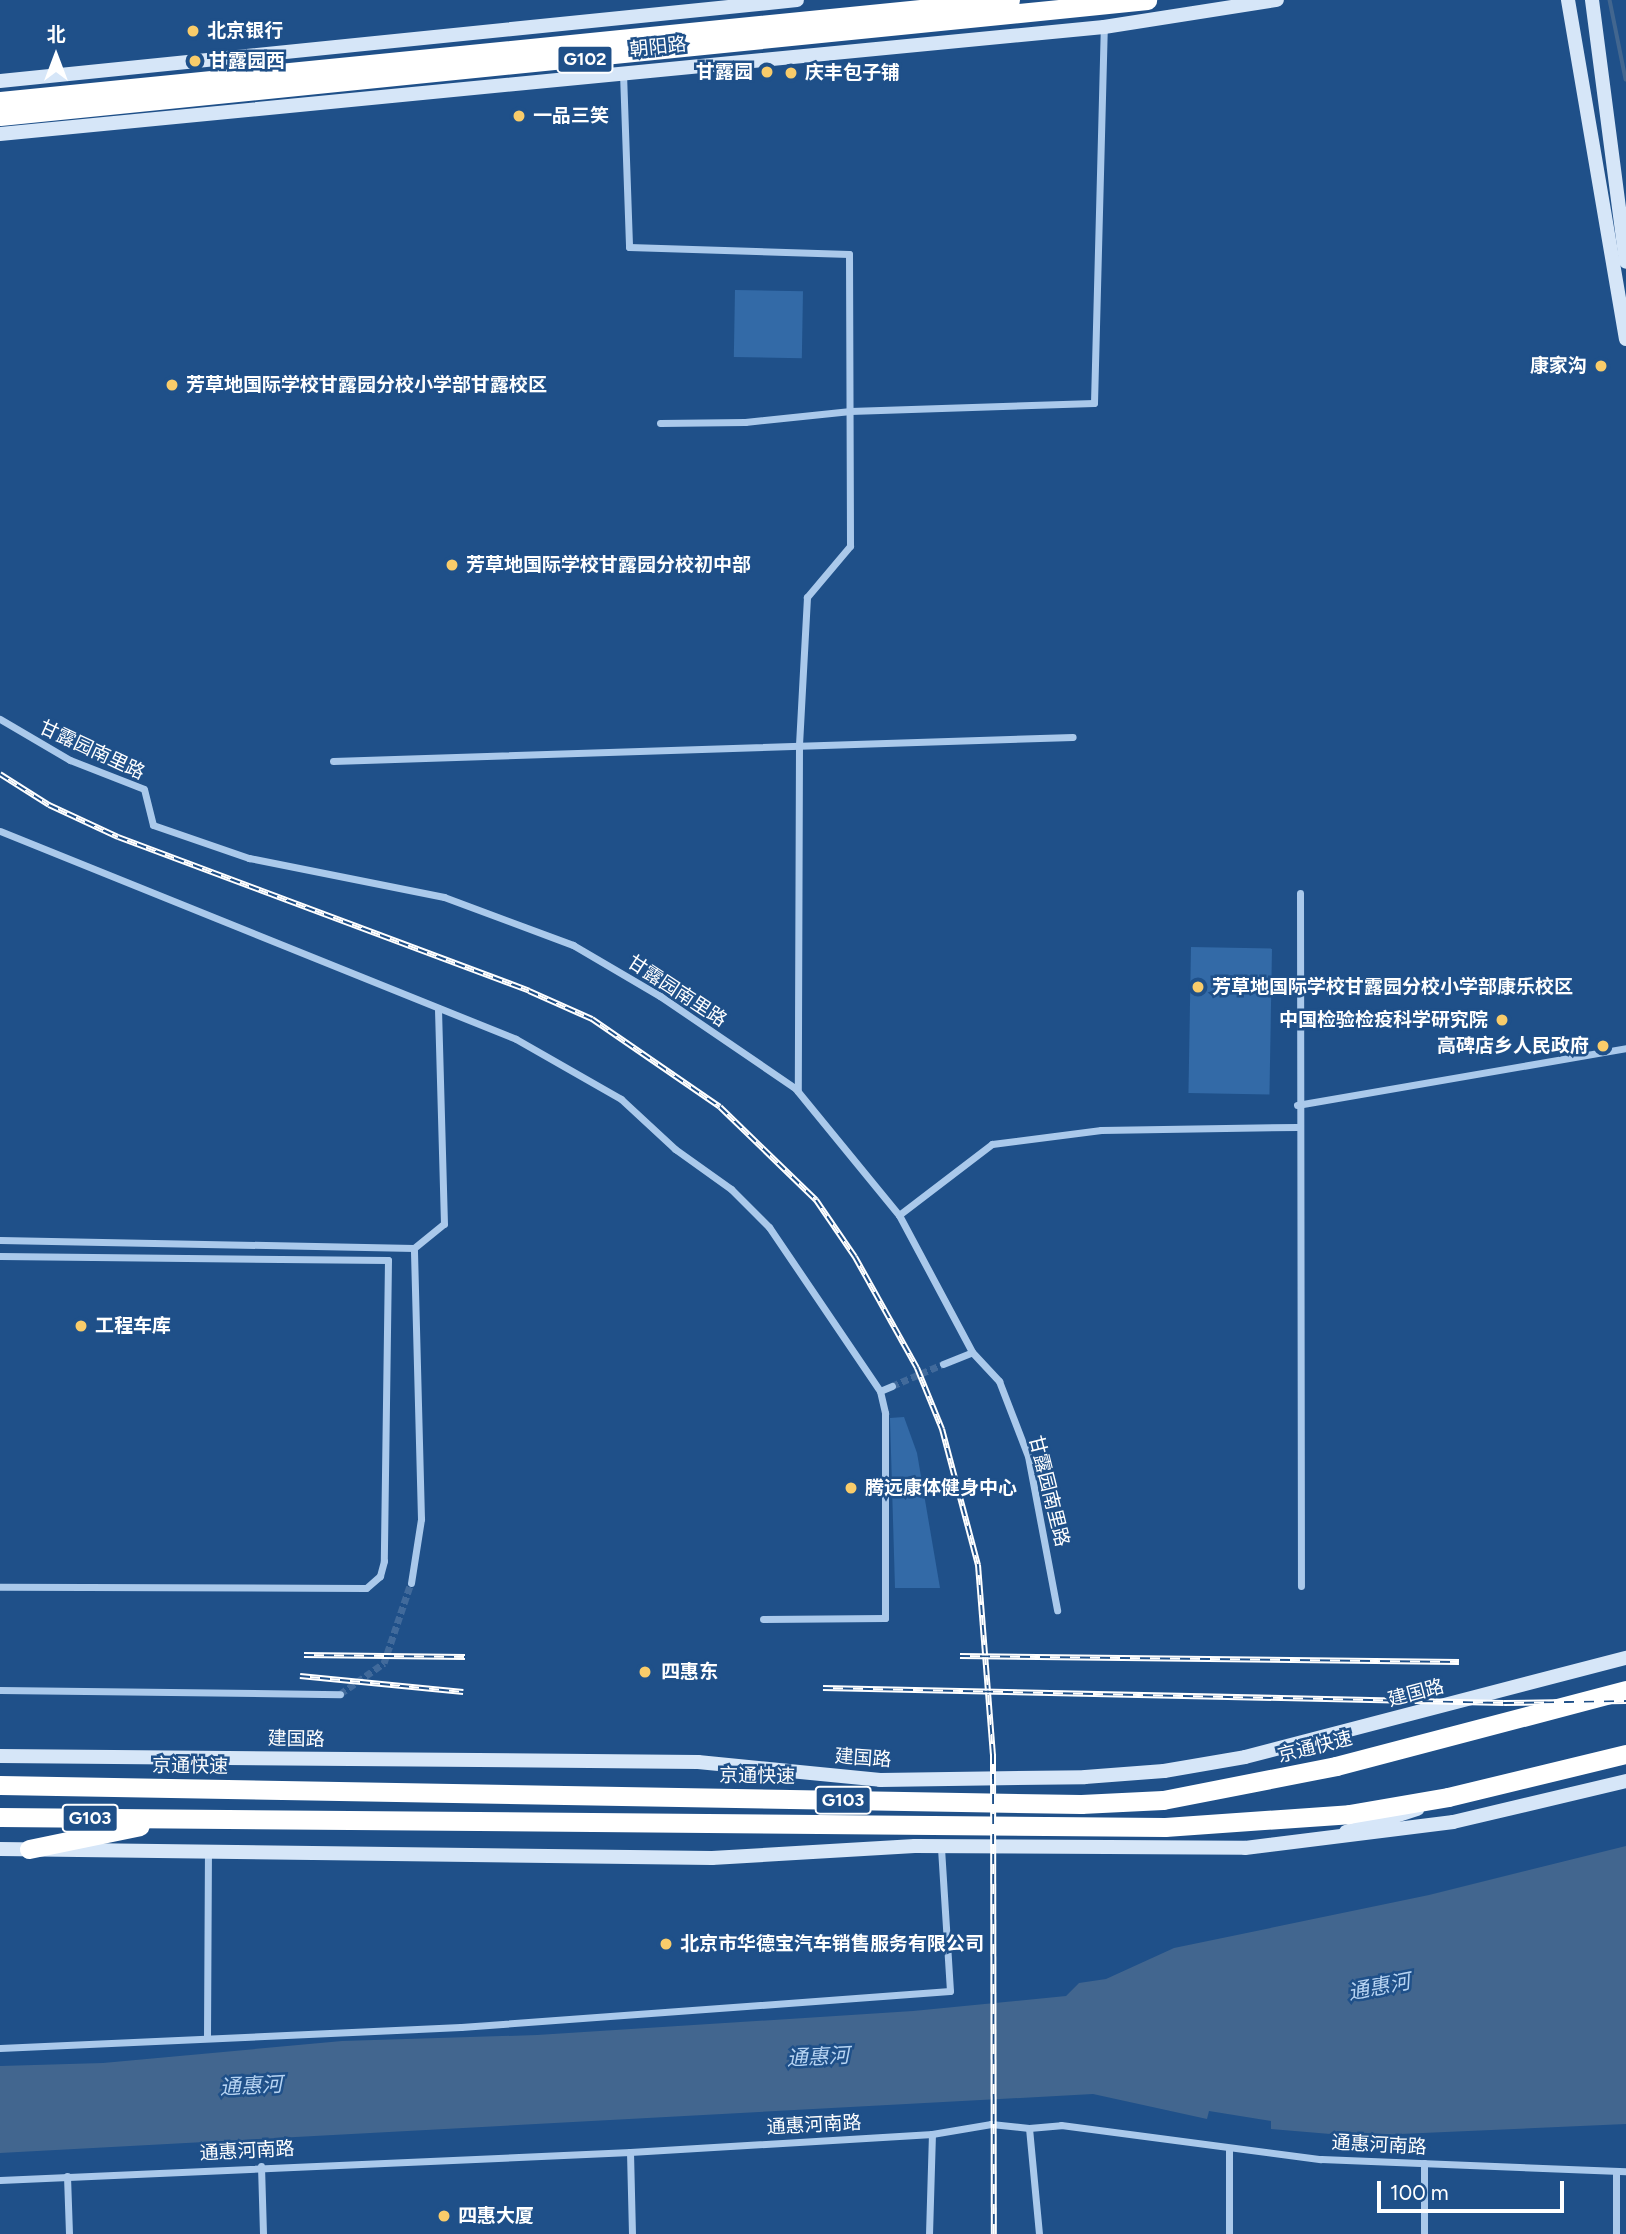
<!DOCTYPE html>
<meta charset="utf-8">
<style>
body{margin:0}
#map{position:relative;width:1626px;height:2234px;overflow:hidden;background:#1f5089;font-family:Figtree,"Noto Sans SC",sans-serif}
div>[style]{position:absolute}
.green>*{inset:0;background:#336aa7;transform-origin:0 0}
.water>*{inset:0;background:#42668f}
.stream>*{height:3.5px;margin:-1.75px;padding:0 1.75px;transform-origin:1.75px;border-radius:1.75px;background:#42668f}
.street-tunnel>*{height:7px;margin-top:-3.5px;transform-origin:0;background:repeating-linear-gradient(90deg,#416a9b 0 7px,transparent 0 10.5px)}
.street>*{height:7px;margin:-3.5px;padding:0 3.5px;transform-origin:3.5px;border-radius:3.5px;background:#aac9eb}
.secondary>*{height:14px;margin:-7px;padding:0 7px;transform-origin:7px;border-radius:7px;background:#d6e6f8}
.highway>*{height:19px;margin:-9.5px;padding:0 9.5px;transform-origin:9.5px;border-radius:9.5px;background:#fff}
.rail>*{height:6px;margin-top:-3px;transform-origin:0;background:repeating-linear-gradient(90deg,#1f5089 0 10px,#fff 0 20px);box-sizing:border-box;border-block:2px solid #fff}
.dots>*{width:19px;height:19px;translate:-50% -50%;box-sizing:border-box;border:4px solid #1f5089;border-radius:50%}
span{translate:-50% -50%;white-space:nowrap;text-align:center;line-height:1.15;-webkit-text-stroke:5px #1f5089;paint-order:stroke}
.shield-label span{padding:2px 5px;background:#1f5089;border:2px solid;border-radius:5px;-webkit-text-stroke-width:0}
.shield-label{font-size:18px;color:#fff;font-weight:700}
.poi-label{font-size:19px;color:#fff;font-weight:700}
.left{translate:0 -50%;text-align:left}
.right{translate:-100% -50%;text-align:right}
.street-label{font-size:19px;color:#fff}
.water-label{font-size:21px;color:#b6d3f2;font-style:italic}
.north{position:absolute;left:21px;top:21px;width:70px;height:70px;-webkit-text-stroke:5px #1f5089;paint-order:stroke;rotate:0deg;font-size:19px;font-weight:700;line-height:28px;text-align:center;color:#fff}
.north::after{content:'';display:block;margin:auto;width:24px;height:32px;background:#fff;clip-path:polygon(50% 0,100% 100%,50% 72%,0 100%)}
.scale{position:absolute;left:1377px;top:2181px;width:187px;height:32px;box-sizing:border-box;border:4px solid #fff;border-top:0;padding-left:9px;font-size:21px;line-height:24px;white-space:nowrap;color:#fff;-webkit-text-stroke:5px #1f5089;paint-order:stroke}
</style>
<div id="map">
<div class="green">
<div style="left:735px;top:290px;width:68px;height:67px;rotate:1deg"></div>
<div style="left:1191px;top:947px;width:81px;height:146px;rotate:1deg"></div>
<div style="clip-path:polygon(904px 1417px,917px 1453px,940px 1588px,895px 1588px,890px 1418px)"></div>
</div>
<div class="water">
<div style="clip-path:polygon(1626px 1846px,1626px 2124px,1354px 2136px,1271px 2129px,1271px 2121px,1209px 2111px,1207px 2119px,1093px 2094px,0 2153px,0 2066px,103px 2063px,342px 2041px,537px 2035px,913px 2011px,1066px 1996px,1079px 1983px,1106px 1979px,1174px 1948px,1429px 1895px)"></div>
</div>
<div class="stream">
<div style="left:1610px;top:0;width:81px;rotate:78.6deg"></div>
</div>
<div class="street-tunnel">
<div style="left:892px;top:1386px;width:56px;rotate:-23.3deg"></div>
<div style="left:340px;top:1694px;width:54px;rotate:-35.2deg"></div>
<div style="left:384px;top:1663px;width:84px;rotate:-71.4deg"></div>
</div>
<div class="street">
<div style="left:623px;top:73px;width:174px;rotate:88deg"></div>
<div style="left:629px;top:247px;width:220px;rotate:1.8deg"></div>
<div style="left:849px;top:254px;width:292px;rotate:89.8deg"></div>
<div style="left:850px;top:546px;width:67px;rotate:130.1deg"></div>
<div style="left:807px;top:597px;width:149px;rotate:93.1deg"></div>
<div style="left:799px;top:746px;width:345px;rotate:90.2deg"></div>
<div style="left:660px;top:423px;width:85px;rotate:-0.7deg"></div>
<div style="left:745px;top:422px;width:106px;rotate:-6deg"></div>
<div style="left:850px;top:411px;width:244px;rotate:-1.9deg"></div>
<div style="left:1094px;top:403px;width:376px;rotate:-88.5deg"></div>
<div style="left:0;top:719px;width:81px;rotate:30.4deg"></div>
<div style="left:70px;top:760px;width:79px;rotate:21.4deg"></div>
<div style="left:144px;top:789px;width:37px;rotate:76deg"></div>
<div style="left:153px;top:825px;width:102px;rotate:19deg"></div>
<div style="left:249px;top:858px;width:199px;rotate:11.3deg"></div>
<div style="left:444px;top:897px;width:138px;rotate:20.4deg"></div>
<div style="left:573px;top:945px;width:101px;rotate:30.4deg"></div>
<div style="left:660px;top:996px;width:163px;rotate:34.3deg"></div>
<div style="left:795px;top:1088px;width:164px;rotate:50.7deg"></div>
<div style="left:899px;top:1215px;width:155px;rotate:61.9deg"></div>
<div style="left:972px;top:1352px;width:40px;rotate:47deg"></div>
<div style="left:999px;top:1381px;width:80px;rotate:68.9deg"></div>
<div style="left:1028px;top:1456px;width:157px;rotate:79.3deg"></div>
<div style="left:333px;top:761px;width:740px;rotate:-1.86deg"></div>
<div style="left:0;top:831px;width:556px;rotate:21.95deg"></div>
<div style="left:516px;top:1039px;width:121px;rotate:29.7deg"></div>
<div style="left:621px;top:1099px;width:74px;rotate:42.8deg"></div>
<div style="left:675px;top:1149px;width:69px;rotate:35.5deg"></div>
<div style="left:731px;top:1189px;width:54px;rotate:45deg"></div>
<div style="left:769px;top:1227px;width:198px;rotate:55.9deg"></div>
<div style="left:880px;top:1391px;width:23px;rotate:77deg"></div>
<div style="left:885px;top:1413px;width:205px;rotate:90deg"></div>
<div style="left:885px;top:1618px;width:122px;rotate:179.5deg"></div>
<div style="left:1300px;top:893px;width:693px;rotate:89.92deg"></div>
<div style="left:1297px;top:1105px;width:334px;rotate:-9.8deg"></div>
<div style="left:899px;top:1215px;width:117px;rotate:-37.4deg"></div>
<div style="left:992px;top:1144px;width:110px;rotate:-7.3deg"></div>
<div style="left:1101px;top:1130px;width:196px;rotate:-0.9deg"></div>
<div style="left:0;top:1240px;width:414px;rotate:1.1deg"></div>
<div style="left:0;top:1256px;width:388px;rotate:0.6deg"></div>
<div style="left:388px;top:1260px;width:301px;rotate:90.8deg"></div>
<div style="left:384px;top:1561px;width:16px;rotate:105deg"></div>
<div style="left:380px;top:1576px;width:18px;rotate:139deg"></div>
<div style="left:366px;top:1588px;width:366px;rotate:-179.8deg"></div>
<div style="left:943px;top:1364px;width:31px;rotate:-22deg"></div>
<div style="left:880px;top:1391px;width:13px;rotate:-23deg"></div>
<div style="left:411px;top:1583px;width:65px;rotate:-81.1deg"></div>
<div style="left:421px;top:1519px;width:271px;rotate:-91.5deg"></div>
<div style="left:414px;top:1248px;width:38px;rotate:-39deg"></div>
<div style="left:444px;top:1224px;width:216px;rotate:-91.6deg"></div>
<div style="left:0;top:1690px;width:340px;rotate:0.7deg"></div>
<div style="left:207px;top:2037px;width:185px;rotate:-89.7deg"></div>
<div style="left:0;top:2048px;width:461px;rotate:-2.6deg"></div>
<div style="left:461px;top:2027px;width:490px;rotate:-4.2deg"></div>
<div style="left:950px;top:1991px;width:145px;rotate:-93.6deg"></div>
<div style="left:1029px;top:2128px;width:106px;rotate:84.6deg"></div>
<div style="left:1229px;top:2149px;width:85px;rotate:90deg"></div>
<div style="left:630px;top:2152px;width:82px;rotate:88.6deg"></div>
<div style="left:261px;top:2166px;width:68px;rotate:88.3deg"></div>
<div style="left:1616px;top:2172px;width:62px;rotate:90deg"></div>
<div style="left:67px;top:2176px;width:58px;rotate:88deg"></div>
<div style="left:0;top:2180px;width:631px;rotate:-2.54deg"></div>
<div style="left:630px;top:2152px;width:303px;rotate:-3.4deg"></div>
<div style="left:932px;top:2134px;width:60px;rotate:-9.6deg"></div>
<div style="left:991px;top:2124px;width:38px;rotate:6deg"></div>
<div style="left:1029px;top:2128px;width:32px;rotate:-5deg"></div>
<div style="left:1061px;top:2125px;width:262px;rotate:7.5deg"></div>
<div style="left:1321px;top:2159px;width:305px;rotate:2.3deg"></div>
<div style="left:929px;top:2234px;width:100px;rotate:-88.3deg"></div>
<div style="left:1424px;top:2234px;width:71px;rotate:-90deg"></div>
</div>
<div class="secondary">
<div style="left:1568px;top:0;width:344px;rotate:80.3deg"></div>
<div style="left:1592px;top:0;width:264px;rotate:82.6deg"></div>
<div style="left:0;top:81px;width:801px;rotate:-5.8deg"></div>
<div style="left:0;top:134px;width:1109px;rotate:-5.54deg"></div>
<div style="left:1104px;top:27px;width:175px;rotate:-8.9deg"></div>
<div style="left:0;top:1756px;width:698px;rotate:0.49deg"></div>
<div style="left:698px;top:1762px;width:183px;rotate:5.6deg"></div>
<div style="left:880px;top:1780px;width:205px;rotate:-0.8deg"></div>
<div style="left:1085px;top:1777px;width:79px;rotate:-4.3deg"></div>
<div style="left:1164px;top:1771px;width:82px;rotate:-9.8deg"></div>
<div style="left:1245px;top:1757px;width:394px;rotate:-14.6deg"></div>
<div style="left:1346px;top:1832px;width:75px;rotate:-17.9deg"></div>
<div style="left:0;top:1849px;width:712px;rotate:0.72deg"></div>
<div style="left:712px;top:1858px;width:203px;rotate:-3.4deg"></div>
<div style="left:915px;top:1846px;width:330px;rotate:0.3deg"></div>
<div style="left:1245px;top:1848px;width:210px;rotate:-7.1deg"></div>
<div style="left:1453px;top:1822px;width:178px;rotate:-13.3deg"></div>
</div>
<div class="highway">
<div style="left:0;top:101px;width:1015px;rotate:-5.71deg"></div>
<div style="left:0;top:116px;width:1153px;rotate:-5.77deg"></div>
<div style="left:0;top:1785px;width:1081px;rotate:1.01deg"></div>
<div style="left:1081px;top:1804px;width:82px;rotate:-2.8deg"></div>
<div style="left:1163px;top:1800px;width:176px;rotate:-11.1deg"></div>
<div style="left:1336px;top:1766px;width:300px;rotate:-14.7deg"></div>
<div style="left:0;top:1817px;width:1165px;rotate:0.49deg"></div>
<div style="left:1165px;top:1827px;width:184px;rotate:-4deg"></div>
<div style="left:1349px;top:1814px;width:100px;rotate:-9.7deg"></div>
<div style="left:1448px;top:1797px;width:183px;rotate:-13.6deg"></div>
<div style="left:29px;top:1849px;width:113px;rotate:-11.7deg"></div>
</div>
<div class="rail">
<div style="left:0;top:774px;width:58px;rotate:32.3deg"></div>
<div style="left:49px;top:805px;width:76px;rotate:24.9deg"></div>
<div style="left:118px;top:837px;width:439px;rotate:20.5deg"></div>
<div style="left:529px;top:991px;width:69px;rotate:24deg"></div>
<div style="left:592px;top:1019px;width:155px;rotate:34.5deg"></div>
<div style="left:720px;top:1107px;width:134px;rotate:44.1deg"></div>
<div style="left:816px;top:1200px;width:69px;rotate:55.6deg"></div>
<div style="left:855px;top:1257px;width:127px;rotate:60.8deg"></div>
<div style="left:917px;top:1368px;width:66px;rotate:67.7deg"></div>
<div style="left:942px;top:1429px;width:141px;rotate:75.2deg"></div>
<div style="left:978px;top:1565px;width:190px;rotate:85.5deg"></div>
<div style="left:993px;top:1754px;width:480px;rotate:89.9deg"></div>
<div style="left:304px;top:1655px;width:161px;rotate:0.7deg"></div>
<div style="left:960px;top:1656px;width:499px;rotate:0.7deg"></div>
<div style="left:300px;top:1676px;width:164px;rotate:5.6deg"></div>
<div style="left:823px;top:1688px;width:681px;rotate:1.26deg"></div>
<div style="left:1504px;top:1703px;width:122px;rotate:-0.9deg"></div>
</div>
<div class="dots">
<div style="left:193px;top:31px;background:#f9cc6a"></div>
<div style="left:195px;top:61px;background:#f9cc6a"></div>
<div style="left:767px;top:72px;background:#f9cc6a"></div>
<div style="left:791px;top:73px;background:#f9cc6a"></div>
<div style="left:519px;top:116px;background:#f9cc6a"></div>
<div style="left:1601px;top:366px;background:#f9cc6a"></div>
<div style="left:172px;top:385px;background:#f9cc6a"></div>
<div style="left:452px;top:565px;background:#f9cc6a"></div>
<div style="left:1198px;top:987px;background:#f9cc6a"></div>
<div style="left:1502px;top:1020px;background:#f9cc6a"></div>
<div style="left:1603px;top:1046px;background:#f9cc6a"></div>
<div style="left:81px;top:1326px;background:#f9cc6a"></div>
<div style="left:851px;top:1488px;background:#f9cc6a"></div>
<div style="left:645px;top:1672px;background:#f9cc6a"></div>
<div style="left:666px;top:1944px;background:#f9cc6a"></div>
<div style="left:444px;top:2216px;background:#f9cc6a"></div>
</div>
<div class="shield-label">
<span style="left:585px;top:59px">G102</span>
<span style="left:843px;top:1800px">G103</span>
<span style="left:90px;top:1818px">G103</span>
</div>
<div class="poi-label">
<span class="left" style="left:207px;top:31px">北京银行</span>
<span class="left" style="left:209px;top:61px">甘露园西</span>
<span class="right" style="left:753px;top:72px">甘露园</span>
<span class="left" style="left:805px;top:73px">庆丰包子铺</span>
<span class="left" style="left:533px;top:116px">一品三笑</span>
<span class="right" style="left:1587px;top:366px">康家沟</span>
<span class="left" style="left:186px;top:385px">芳草地国际学校甘露园分校小学部甘露校区</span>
<span class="left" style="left:466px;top:565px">芳草地国际学校甘露园分校初中部</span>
<span class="left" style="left:1212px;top:987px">芳草地国际学校甘露园分校小学部康乐校区</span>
<span class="right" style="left:1488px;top:1020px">中国检验检疫科学研究院</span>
<span class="right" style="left:1589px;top:1046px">高碑店乡人民政府</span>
<span class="left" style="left:95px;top:1326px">工程车库</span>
<span class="left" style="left:865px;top:1488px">腾远康体健身中心</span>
<span class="left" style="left:661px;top:1672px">四惠东</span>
<span class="left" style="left:680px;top:1944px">北京市华德宝汽车销售服务有限公司</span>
<span class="left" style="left:458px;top:2216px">四惠大厦</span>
</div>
<div class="street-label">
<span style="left:658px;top:47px;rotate:-6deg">朝阳路</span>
<span style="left:92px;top:750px;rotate:25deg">甘露园南里路</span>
<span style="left:677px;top:991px;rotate:33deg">甘露园南里路</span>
<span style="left:1049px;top:1491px;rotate:76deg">甘露园南里路</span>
<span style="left:1416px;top:1693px;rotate:-15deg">建国路</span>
<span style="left:296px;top:1739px;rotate:1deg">建国路</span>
<span style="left:1315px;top:1747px;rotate:-14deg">京通快速</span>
<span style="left:863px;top:1758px;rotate:4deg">建国路</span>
<span style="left:190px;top:1766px;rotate:1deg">京通快速</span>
<span style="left:757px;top:1776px;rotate:1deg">京通快速</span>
<span style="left:814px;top:2125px;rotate:-3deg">通惠河南路</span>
<span style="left:1379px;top:2145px;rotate:3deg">通惠河南路</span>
<span style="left:247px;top:2151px;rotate:-3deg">通惠河南路</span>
</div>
<div class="water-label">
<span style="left:1379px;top:1987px;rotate:-11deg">通惠河</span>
<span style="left:818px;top:2057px;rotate:-3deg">通惠河</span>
<span style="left:251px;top:2086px;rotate:-3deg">通惠河</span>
</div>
<div class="north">北</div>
<div class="scale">100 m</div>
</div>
